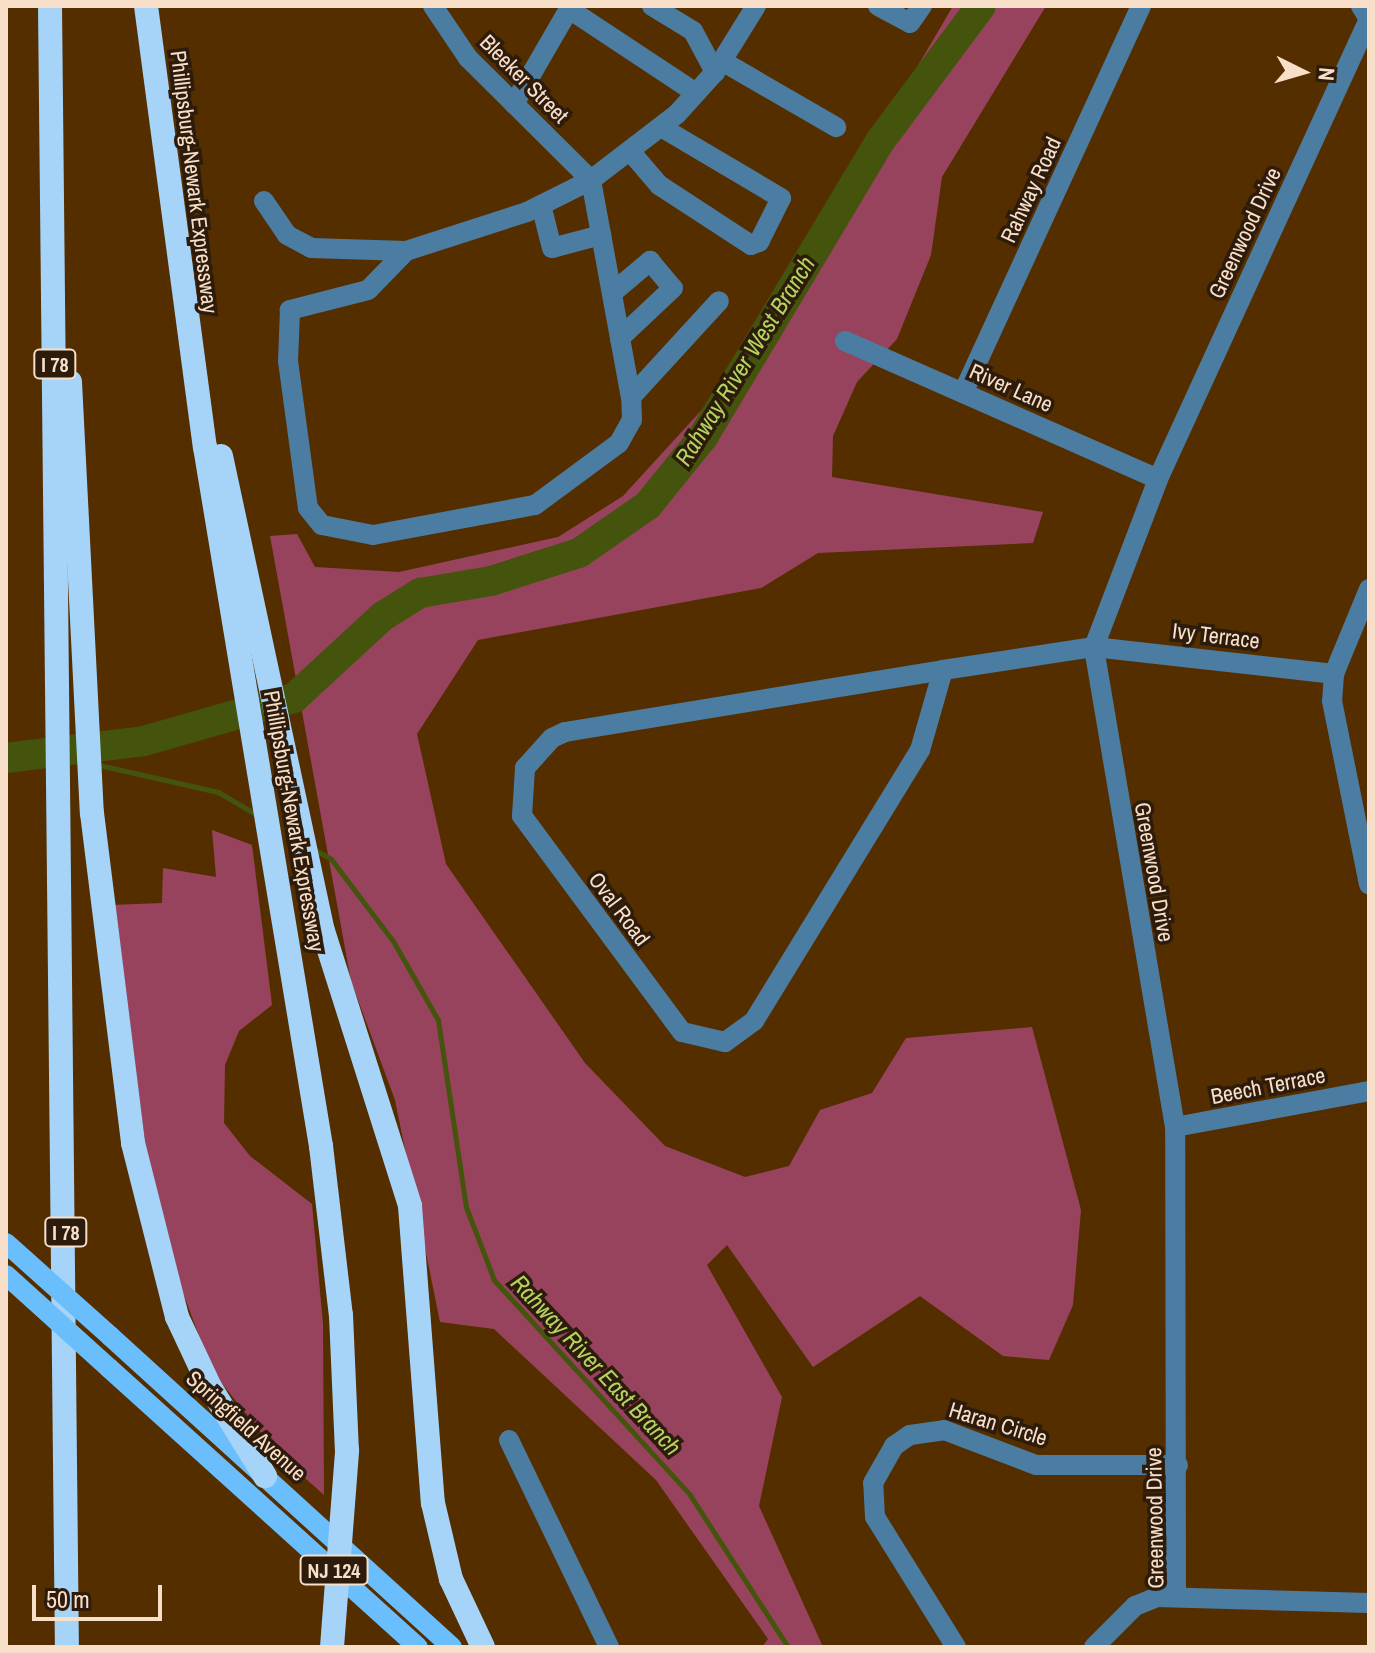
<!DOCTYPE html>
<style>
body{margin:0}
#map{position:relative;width:1375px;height:1653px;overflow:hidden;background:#552e00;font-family:"Archivo Narrow",sans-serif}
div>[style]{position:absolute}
.forest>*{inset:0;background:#98435e}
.stream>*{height:5px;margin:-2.5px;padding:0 2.5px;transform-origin:2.5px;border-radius:2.5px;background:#44540d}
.river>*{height:30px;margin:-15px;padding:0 15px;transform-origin:15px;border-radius:15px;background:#44540d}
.minor>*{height:20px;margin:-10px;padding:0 10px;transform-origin:10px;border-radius:10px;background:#4b7da3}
.major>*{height:20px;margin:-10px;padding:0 10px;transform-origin:10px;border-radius:10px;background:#6bbefc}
.highway>*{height:24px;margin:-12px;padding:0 12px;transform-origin:12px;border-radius:12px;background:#a6d4f9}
.major-bridge>*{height:20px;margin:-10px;padding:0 10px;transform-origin:10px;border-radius:10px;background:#6bbefc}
.highway-bridge>*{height:24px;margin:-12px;padding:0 12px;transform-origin:12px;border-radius:12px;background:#a6d4f9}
span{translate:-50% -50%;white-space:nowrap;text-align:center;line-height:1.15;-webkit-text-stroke:7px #2d1b0b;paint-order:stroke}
.shield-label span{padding:2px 6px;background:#2d1b0b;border:2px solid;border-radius:6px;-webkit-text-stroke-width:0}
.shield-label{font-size:20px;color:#f8dfca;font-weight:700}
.street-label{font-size:22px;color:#f8dfca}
.water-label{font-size:24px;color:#b4d460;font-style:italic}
.frame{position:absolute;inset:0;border:8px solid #f8dfca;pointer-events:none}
.north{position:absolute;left:1263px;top:32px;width:80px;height:80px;-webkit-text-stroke:6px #2d1b0b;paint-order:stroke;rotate:95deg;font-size:22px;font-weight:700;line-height:32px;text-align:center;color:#f8dfca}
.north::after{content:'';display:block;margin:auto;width:28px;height:36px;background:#f8dfca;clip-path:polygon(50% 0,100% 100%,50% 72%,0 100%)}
.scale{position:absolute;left:32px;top:1585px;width:130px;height:36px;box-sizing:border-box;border:4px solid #f8dfca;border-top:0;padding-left:10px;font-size:24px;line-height:28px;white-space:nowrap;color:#f8dfca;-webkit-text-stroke:6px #2d1b0b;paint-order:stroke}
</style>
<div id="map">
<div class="forest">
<div style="clip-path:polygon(953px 6px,1046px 6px,942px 177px,931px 255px,897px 339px,857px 382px,833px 436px,832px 477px,1043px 512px,1033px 543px,818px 553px,761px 588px,478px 640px,417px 734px,446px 864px,585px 1063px,665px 1146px,745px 1177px,789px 1166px,820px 1110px,872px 1093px,906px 1038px,1032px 1027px,1081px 1210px,1073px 1305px,1049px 1360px,1003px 1356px,920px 1296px,813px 1367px,727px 1245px,707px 1265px,782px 1397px,759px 1506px,823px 1647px,762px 1647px,768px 1639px,656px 1480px,494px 1329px,440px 1322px,395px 1100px,351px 981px,270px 536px,297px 534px,315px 567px,399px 572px,558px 537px,623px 496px,740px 368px)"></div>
<div style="clip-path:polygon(212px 830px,252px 845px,272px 1005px,239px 1031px,225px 1065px,224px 1123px,250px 1156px,312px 1204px,323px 1324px,324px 1495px,278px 1454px,212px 1371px,171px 1260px,146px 1148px,112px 905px,162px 903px,163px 868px,216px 877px)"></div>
</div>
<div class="stream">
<div style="left:30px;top:758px;width:19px;rotate:6deg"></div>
<div style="left:99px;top:765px;width:122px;rotate:12.8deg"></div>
<div style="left:218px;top:792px;width:48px;rotate:30.3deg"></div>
<div style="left:315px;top:850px;width:18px;rotate:29deg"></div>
<div style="left:331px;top:859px;width:103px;rotate:52.9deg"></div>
<div style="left:393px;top:941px;width:91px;rotate:60.3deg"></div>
<div style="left:438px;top:1020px;width:189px;rotate:81.5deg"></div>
<div style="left:466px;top:1207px;width:78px;rotate:69deg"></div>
<div style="left:494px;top:1280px;width:291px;rotate:47.6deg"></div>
<div style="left:690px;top:1495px;width:181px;rotate:57.2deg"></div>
</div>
<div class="river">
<div style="left:6px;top:758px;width:139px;rotate:-7deg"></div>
<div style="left:144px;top:741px;width:156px;rotate:-16deg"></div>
<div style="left:294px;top:698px;width:121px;rotate:-42.7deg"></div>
<div style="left:383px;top:616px;width:44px;rotate:-31.9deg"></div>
<div style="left:420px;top:593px;width:72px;rotate:-9.6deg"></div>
<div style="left:491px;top:581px;width:92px;rotate:-17.7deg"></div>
<div style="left:579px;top:553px;width:84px;rotate:-34.8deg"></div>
<div style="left:648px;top:505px;width:87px;rotate:-51deg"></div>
<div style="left:703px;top:437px;width:346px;rotate:-59.1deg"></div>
<div style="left:881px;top:140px;width:167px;rotate:-53.3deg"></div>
</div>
<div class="minor">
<div style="left:433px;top:6px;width:63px;rotate:56.1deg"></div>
<div style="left:468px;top:58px;width:173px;rotate:44.8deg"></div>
<div style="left:591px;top:180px;width:221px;rotate:79.6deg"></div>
<div style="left:631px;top:397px;width:130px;rotate:-47.5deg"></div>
<div style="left:652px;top:6px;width:48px;rotate:31.4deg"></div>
<div style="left:693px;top:31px;width:47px;rotate:61.8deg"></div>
<div style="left:878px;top:6px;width:36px;rotate:28deg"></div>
<div style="left:910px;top:23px;width:21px;rotate:-55deg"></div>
<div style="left:722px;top:61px;width:132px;rotate:30.1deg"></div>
<div style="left:514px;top:104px;width:110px;rotate:-59.9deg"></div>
<div style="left:569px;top:9px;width:152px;rotate:33.5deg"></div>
<div style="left:630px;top:151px;width:45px;rotate:49.5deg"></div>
<div style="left:659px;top:185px;width:110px;rotate:33.1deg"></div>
<div style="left:751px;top:245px;width:9px;rotate:-21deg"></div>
<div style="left:759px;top:242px;width:49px;rotate:-63.4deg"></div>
<div style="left:781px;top:198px;width:139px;rotate:-149.4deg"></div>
<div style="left:264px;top:201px;width:41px;rotate:55.9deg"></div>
<div style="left:287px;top:235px;width:27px;rotate:28deg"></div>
<div style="left:311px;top:248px;width:95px;rotate:1.8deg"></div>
<div style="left:406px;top:251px;width:127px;rotate:-17.9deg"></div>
<div style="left:527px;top:212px;width:72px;rotate:-26.6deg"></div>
<div style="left:591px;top:180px;width:108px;rotate:-37.5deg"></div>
<div style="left:677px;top:114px;width:57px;rotate:-47.9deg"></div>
<div style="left:715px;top:72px;width:78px;rotate:-58.2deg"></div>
<div style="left:541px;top:205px;width:44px;rotate:75.7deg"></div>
<div style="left:552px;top:248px;width:51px;rotate:-14.9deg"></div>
<div style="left:406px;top:251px;width:54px;rotate:134.3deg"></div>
<div style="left:368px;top:290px;width:81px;rotate:165.6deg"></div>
<div style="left:290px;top:310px;width:51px;rotate:92.2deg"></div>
<div style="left:288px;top:361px;width:148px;rotate:82.3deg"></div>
<div style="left:308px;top:508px;width:22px;rotate:51deg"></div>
<div style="left:322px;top:525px;width:52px;rotate:11.1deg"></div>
<div style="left:373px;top:535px;width:165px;rotate:-10.5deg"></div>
<div style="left:535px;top:505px;width:104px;rotate:-36.4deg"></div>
<div style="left:619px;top:443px;width:26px;rotate:-61deg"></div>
<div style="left:632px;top:420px;width:23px;rotate:-92deg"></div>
<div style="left:612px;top:293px;width:50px;rotate:-40.1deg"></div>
<div style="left:650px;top:261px;width:35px;rotate:50deg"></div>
<div style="left:673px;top:288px;width:73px;rotate:136.7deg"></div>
<div style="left:845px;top:341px;width:342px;rotate:23.8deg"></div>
<div style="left:963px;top:393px;width:426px;rotate:-65.3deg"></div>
<div style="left:1369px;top:589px;width:92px;rotate:112.4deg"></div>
<div style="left:1334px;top:674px;width:27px;rotate:94deg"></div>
<div style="left:1332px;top:701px;width:187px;rotate:78.6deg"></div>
<div style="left:943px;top:670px;width:83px;rotate:106deg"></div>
<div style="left:920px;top:750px;width:318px;rotate:121.5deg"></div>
<div style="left:754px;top:1021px;width:36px;rotate:144deg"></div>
<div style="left:725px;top:1042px;width:44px;rotate:-166.9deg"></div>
<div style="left:682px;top:1032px;width:269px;rotate:-126.5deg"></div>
<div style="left:522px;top:816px;width:48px;rotate:-86.4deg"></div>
<div style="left:525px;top:768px;width:40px;rotate:-48deg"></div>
<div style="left:552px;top:738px;width:14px;rotate:-25deg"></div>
<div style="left:565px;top:732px;width:383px;rotate:-9.3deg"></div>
<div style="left:943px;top:670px;width:153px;rotate:-8.7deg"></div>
<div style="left:1094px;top:647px;width:242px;rotate:6.4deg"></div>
<div style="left:1175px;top:1127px;width:197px;rotate:-10.5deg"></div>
<div style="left:509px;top:1440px;width:230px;rotate:64.2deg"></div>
<div style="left:1176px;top:1597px;width:470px;rotate:-90.1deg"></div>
<div style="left:1175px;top:1127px;width:487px;rotate:-99.6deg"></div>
<div style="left:1094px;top:647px;width:180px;rotate:-69.1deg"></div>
<div style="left:1158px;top:479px;width:506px;rotate:-65.36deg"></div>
<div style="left:1369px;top:19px;width:15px;rotate:-122deg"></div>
<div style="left:956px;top:1647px;width:153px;rotate:-121.9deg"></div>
<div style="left:875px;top:1517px;width:34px;rotate:-93deg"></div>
<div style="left:873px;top:1483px;width:43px;rotate:-60.4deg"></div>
<div style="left:894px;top:1446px;width:19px;rotate:-35deg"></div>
<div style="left:910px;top:1435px;width:34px;rotate:-8deg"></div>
<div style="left:944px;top:1430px;width:98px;rotate:20.8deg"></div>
<div style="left:1036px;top:1465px;width:142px"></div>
<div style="left:1094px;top:1647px;width:58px;rotate:-45deg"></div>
<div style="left:1135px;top:1606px;width:24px;rotate:-22deg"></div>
<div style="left:1157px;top:1597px;width:212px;rotate:1.6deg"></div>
</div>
<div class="major">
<div style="left:110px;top:1336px;width:462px;rotate:42.3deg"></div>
<div style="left:109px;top:1368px;width:416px;rotate:42.1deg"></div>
</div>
<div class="highway">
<div style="left:50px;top:6px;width:1641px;rotate:89.41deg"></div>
<div style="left:146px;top:6px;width:445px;rotate:82.4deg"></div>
<div style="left:205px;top:447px;width:709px;rotate:80.58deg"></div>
<div style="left:321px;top:1146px;width:170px;rotate:83.3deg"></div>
<div style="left:341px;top:1315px;width:135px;rotate:87.5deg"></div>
<div style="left:70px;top:382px;width:432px;rotate:87.1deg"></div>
<div style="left:92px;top:813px;width:333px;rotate:82.9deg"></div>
<div style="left:133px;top:1143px;width:179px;rotate:75.8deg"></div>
<div style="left:177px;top:1317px;width:77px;rotate:64.8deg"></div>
<div style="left:210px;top:1387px;width:105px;rotate:58.3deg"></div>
<div style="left:221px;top:456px;width:486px;rotate:77.9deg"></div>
<div style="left:323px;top:931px;width:288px;rotate:72.4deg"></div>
<div style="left:410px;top:1206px;width:298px;rotate:85.6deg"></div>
<div style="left:433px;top:1503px;width:78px;rotate:76.7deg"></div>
<div style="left:451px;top:1579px;width:75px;rotate:64.8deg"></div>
</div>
<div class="major-bridge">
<div style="left:6px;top:1243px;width:140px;rotate:41.8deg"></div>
<div style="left:6px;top:1275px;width:139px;rotate:42.1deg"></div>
</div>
<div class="highway-bridge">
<div style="left:332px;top:1647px;width:198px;rotate:-85.6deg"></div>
</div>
<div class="shield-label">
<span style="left:55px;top:364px">I 78</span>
<span style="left:66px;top:1232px">I 78</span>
<span style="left:334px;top:1570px">NJ 124</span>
</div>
<div class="street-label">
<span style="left:524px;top:79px;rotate:45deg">Bleeker Street</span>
<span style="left:194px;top:182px;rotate:83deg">Phillipsburg-Newark Expressway</span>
<span style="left:1031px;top:190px;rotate:-65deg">Rahway Road</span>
<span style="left:1245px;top:233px;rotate:-65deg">Greenwood Drive</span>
<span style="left:1011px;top:388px;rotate:24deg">River Lane</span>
<span style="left:1216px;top:636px;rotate:7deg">Ivy Terrace</span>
<span style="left:294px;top:821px;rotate:80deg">Phillipsburg-Newark Expressway</span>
<span style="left:1154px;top:872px;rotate:80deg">Greenwood Drive</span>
<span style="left:619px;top:909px;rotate:53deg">Oval Road</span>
<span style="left:1268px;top:1086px;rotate:-11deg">Beech Terrace</span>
<span style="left:998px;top:1424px;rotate:17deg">Haran Circle</span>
<span style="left:246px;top:1426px;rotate:42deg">Springfield Avenue</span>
<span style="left:1155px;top:1518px;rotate:-91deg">Greenwood Drive</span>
</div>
<div class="water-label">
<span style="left:745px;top:361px;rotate:-58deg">Rahway River West Branch</span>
<span style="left:596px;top:1365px;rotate:47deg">Rahway River East Branch</span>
</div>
<div class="frame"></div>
<div class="north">N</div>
<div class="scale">50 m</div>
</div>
